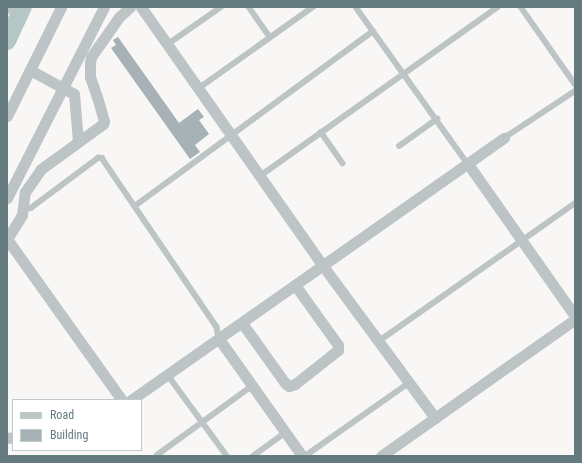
<!DOCTYPE html>
<style>
body{margin:0}
#map{position:relative;width:582px;height:463px;overflow:hidden;background:#f8f7f5;font-family:"Roboto Condensed",sans-serif}
div>[style]{position:absolute}
.river>*{height:18px;margin:-9px;padding:0 9px;transform-origin:9px;border-radius:9px;background:#b4c6c6}
.building>*{inset:0;background:#a6b2b5}
.service>*{height:5.5px;margin:-2.75px;padding:0 2.75px;transform-origin:2.75px;border-radius:2.75px;background:#bdc4c5}
.minor>*{height:11px;margin:-5.5px;padding:0 5.5px;transform-origin:5.5px;border-radius:5.5px;background:#bdc4c5}
span{translate:-50% -50%;white-space:nowrap;text-align:center;line-height:1.15;-webkit-text-stroke:4px #fff;paint-order:stroke}
.frame{position:absolute;inset:0;border:8px solid #647a7f;pointer-events:none}
.legend{position:absolute;left:12px;top:399px;width:130px;height:52px;box-sizing:border-box;background:#fff;border:1px solid #c1cacc;margin:0;padding:5px 7px;list-style:none;font-size:12px;color:#647a7f}
.legend li{display:flex;align-items:center;gap:8px;height:20px}
.legend b{width:20px;border:1px solid #c1cacc}
</style>
<div id="map">
<div class="river">
<div style="left:7px;top:41px;width:38px;rotate:-65deg"></div>
</div>
<div class="building">
<div style="clip-path:polygon(118px 37px,179px 123px,198px 109px,204px 117px,199px 120px,209px 134px,195px 145px,200px 152px,190px 159px,111px 48px,116px 45px,113px 40px)"></div>
</div>
<div class="service">
<div style="left:249px;top:7px;width:37px;rotate:55deg"></div>
<div style="left:356px;top:7px;width:193px;rotate:54.5deg"></div>
<div style="left:521px;top:7px;width:94px;rotate:55deg"></div>
<div style="left:168px;top:44px;width:65px;rotate:-34.9deg"></div>
<div style="left:199px;top:88px;width:140px;rotate:-35.4deg"></div>
<div style="left:321px;top:132px;width:38px;rotate:55deg"></div>
<div style="left:504px;top:138px;width:85px;rotate:-33.5deg"></div>
<div style="left:399px;top:146px;width:47px;rotate:-35.4deg"></div>
<div style="left:260px;top:176px;width:292px;rotate:-35.4deg"></div>
<div style="left:135px;top:206px;width:295px;rotate:-36.3deg"></div>
<div style="left:23px;top:208px;width:8px"></div>
<div style="left:31px;top:208px;width:84px;rotate:-36.7deg"></div>
<div style="left:98px;top:158px;width:4px"></div>
<div style="left:102px;top:158px;width:204px;rotate:55.8deg"></div>
<div style="left:217px;top:327px;width:12px;rotate:81deg"></div>
<div style="left:379px;top:341px;width:240px;rotate:-35.1deg"></div>
<div style="left:168px;top:375px;width:100px;rotate:53.9deg"></div>
<div style="left:157px;top:455px;width:117px;rotate:-36deg"></div>
<div style="left:253px;top:456px;width:39px;rotate:-36deg"></div>
<div style="left:305px;top:456px;width:127px;rotate:-35.1deg"></div>
</div>
<div class="minor">
<div style="left:141px;top:7px;width:317px;rotate:54.9deg"></div>
<div style="left:323px;top:266px;width:189px;rotate:53.6deg"></div>
<div style="left:7px;top:8px;width:1px;rotate:-45deg"></div>
<div style="left:30px;top:70px;width:50px;rotate:28.6deg"></div>
<div style="left:74px;top:94px;width:48px;rotate:85.2deg"></div>
<div style="left:7px;top:116px;width:122px;rotate:-63.6deg"></div>
<div style="left:468px;top:164px;width:186px;rotate:54.9deg"></div>
<div style="left:7px;top:198px;width:214px;rotate:-63.1deg"></div>
<div style="left:7px;top:239px;width:28px;rotate:-58deg"></div>
<div style="left:22px;top:215px;width:23px;rotate:-83deg"></div>
<div style="left:25px;top:192px;width:28px;rotate:-55deg"></div>
<div style="left:41px;top:169px;width:77px;rotate:-36deg"></div>
<div style="left:103px;top:124px;width:3px;rotate:-72deg"></div>
<div style="left:104px;top:121px;width:25px;rotate:-106deg"></div>
<div style="left:97px;top:97px;width:21px;rotate:-109deg"></div>
<div style="left:90px;top:77px;width:14px;rotate:-90deg"></div>
<div style="left:90px;top:63px;width:6px;rotate:-81deg"></div>
<div style="left:91px;top:57px;width:49px;rotate:-55deg"></div>
<div style="left:119px;top:17px;width:15px;rotate:-42deg"></div>
<div style="left:7px;top:239px;width:198px;rotate:54.5deg"></div>
<div style="left:242px;top:323px;width:74px;rotate:54.4deg"></div>
<div style="left:285px;top:383px;width:5px;rotate:37deg"></div>
<div style="left:289px;top:386px;width:6px;rotate:-18deg"></div>
<div style="left:295px;top:384px;width:55px;rotate:-38.3deg"></div>
<div style="left:338px;top:350px;width:5px;rotate:-90deg"></div>
<div style="left:338px;top:345px;width:74px;rotate:-125.6deg"></div>
<div style="left:219px;top:339px;width:143px;rotate:54.6deg"></div>
<div style="left:131px;top:400px;width:456px;rotate:-35.1deg"></div>
<div style="left:7px;top:438px;width:6px;rotate:-9deg"></div>
<div style="left:381px;top:456px;width:237px;rotate:-35.2deg"></div>
</div>
<div class="frame"></div>
<ul class="legend">
<li><b style="height:5px;background:#bdc4c5"></b>Road</li>
<li><b style="height:11px;background:#a6b2b5"></b>Building</li>
</ul>
</div>
